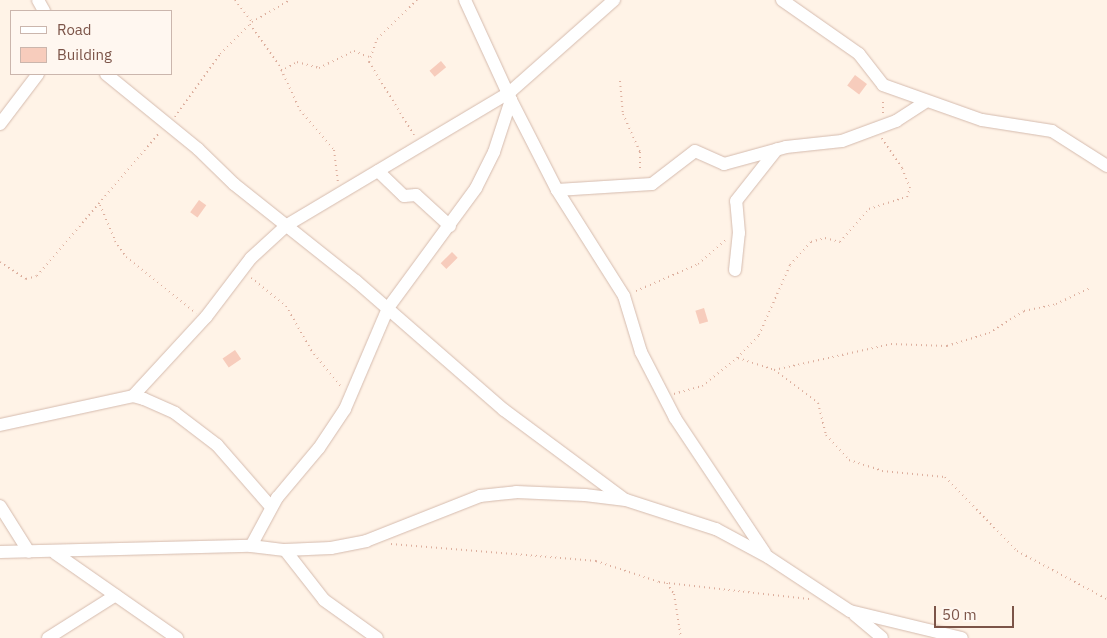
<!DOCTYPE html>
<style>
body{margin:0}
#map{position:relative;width:1107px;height:638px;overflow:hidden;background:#fff3e7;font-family:"IBM Plex Sans",sans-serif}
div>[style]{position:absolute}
.building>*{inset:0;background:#f7ccbc;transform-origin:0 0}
.path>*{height:2px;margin-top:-1px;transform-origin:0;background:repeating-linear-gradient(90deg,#ddaf9e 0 1px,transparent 0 5px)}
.roads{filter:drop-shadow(0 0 1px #d5bbae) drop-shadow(0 0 1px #d5bbae)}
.street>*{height:12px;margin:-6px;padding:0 6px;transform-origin:6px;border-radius:6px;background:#fff}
span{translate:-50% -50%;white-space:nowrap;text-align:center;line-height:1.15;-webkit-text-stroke:4px #fff7f0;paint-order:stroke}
.legend{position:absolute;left:10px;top:10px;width:162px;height:65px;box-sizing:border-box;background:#fff7f0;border:1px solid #cbb6ad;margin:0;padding:6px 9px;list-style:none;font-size:15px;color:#7c5448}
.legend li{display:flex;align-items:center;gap:10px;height:25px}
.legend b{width:25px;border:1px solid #cbb6ad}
.scale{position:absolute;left:934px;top:606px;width:80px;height:22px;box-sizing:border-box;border:2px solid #7c5448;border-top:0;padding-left:6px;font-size:15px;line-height:18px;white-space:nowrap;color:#7c5448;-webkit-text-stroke:4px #fff7f0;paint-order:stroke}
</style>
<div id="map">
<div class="building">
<div style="left:441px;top:61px;width:8px;height:15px;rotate:50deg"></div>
<div style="left:855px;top:75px;width:15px;height:13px;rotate:37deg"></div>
<div style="left:199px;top:200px;width:9px;height:15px;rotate:36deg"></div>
<div style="left:452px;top:252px;width:8px;height:16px;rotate:45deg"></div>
<div style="left:704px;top:308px;width:14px;height:9px;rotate:73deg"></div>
<div style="left:235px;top:350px;width:11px;height:15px;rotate:56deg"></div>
</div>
<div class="path">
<div style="left:235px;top:0;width:28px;rotate:52deg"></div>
<div style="left:250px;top:24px;width:50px;rotate:54.7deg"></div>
<div style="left:279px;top:65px;width:50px;rotate:65deg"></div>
<div style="left:300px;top:110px;width:52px;rotate:49.6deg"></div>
<div style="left:334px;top:150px;width:32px;rotate:83deg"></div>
<div style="left:281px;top:71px;width:18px;rotate:-29deg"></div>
<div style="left:297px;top:62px;width:23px;rotate:15deg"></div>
<div style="left:319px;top:68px;width:39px;rotate:-26deg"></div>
<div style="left:354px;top:51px;width:16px;rotate:22deg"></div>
<div style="left:620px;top:81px;width:33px;rotate:85deg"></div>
<div style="left:623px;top:114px;width:42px;rotate:65.9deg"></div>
<div style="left:640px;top:152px;width:20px;rotate:90deg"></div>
<div style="left:883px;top:113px;width:15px;rotate:-90deg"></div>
<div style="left:175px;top:117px;width:77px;rotate:-54.5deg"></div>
<div style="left:220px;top:54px;width:45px;rotate:-45deg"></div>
<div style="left:252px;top:22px;width:44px;rotate:-30.1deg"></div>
<div style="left:414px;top:135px;width:86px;rotate:-121.7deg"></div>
<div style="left:369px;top:62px;width:24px;rotate:-71deg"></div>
<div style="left:377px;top:39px;width:56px;rotate:-44.3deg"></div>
<div style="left:100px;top:205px;width:39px;rotate:67deg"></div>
<div style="left:115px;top:241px;width:19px;rotate:55deg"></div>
<div style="left:126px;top:257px;width:90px;rotate:38.7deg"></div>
<div style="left:0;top:262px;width:31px;rotate:33deg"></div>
<div style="left:26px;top:279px;width:11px;rotate:-15deg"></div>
<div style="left:37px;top:276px;width:188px;rotate:-49.5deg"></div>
<div style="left:251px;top:278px;width:45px;rotate:38.7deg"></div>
<div style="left:286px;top:306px;width:51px;rotate:60.4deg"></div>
<div style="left:311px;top:350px;width:49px;rotate:50.8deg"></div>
<div style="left:636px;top:291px;width:68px;rotate:-23.5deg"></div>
<div style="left:698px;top:264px;width:37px;rotate:-41deg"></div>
<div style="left:738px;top:358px;width:38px;rotate:18deg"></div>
<div style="left:774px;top:370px;width:55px;rotate:36.9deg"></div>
<div style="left:818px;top:403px;width:33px;rotate:76deg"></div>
<div style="left:826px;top:435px;width:34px;rotate:47deg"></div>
<div style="left:849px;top:460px;width:35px;rotate:18deg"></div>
<div style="left:882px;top:471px;width:63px;rotate:5.4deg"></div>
<div style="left:945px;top:477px;width:103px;rotate:45.8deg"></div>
<div style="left:1017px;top:551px;width:102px;rotate:28.1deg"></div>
<div style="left:774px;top:370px;width:120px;rotate:-12.5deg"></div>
<div style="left:891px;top:344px;width:56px;rotate:2deg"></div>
<div style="left:947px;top:346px;width:44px;rotate:-17.2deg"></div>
<div style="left:989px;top:333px;width:41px;rotate:-32.2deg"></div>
<div style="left:1024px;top:311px;width:33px;rotate:-12deg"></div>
<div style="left:1056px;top:304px;width:38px;rotate:-25deg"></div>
<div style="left:674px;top:394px;width:29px;rotate:-16deg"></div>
<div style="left:702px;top:386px;width:45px;rotate:-38.7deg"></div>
<div style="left:737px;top:358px;width:32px;rotate:-46deg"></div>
<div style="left:759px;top:335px;width:77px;rotate:-66.1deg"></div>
<div style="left:790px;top:265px;width:31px;rotate:-48deg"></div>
<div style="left:811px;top:242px;width:15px;rotate:-16deg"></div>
<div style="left:825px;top:238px;width:16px;rotate:15deg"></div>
<div style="left:840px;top:242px;width:44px;rotate:-48.7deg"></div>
<div style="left:869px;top:209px;width:40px;rotate:-18deg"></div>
<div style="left:907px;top:197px;width:9px;rotate:-72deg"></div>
<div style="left:910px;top:188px;width:22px;rotate:-112deg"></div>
<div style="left:902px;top:168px;width:36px;rotate:-124deg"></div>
<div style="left:391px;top:544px;width:206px;rotate:4.7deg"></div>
<div style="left:596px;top:561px;width:66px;rotate:18.4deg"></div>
<div style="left:659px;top:582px;width:151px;rotate:6.5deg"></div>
<div style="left:667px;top:583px;width:13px;rotate:58deg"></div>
<div style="left:674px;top:594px;width:45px;rotate:81deg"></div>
</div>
<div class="roads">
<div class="street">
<div style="left:38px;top:0;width:13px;rotate:61deg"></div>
<div style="left:465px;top:0;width:110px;rotate:65.3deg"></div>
<div style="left:511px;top:100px;width:101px;rotate:62.9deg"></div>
<div style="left:557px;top:190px;width:125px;rotate:57.7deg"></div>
<div style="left:624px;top:296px;width:59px;rotate:73.1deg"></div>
<div style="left:641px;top:352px;width:74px;rotate:62.7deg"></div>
<div style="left:675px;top:418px;width:162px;rotate:56.3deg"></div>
<div style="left:782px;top:0;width:94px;rotate:35deg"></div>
<div style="left:859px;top:54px;width:39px;rotate:52deg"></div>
<div style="left:883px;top:85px;width:105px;rotate:19.5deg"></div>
<div style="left:982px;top:120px;width:71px;rotate:8.9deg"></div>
<div style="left:1052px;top:131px;width:65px;rotate:32.5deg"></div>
<div style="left:106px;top:74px;width:119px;rotate:39.2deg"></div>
<div style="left:198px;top:149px;width:50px;rotate:44.2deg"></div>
<div style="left:234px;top:184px;width:156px;rotate:38.5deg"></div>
<div style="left:356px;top:281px;width:196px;rotate:41.1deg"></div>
<div style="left:504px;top:410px;width:149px;rotate:36.6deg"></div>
<div style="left:0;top:124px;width:63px;rotate:-52.8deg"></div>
<div style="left:378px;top:171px;width:36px;rotate:44deg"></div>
<div style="left:404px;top:196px;width:12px;rotate:-5deg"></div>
<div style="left:416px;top:195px;width:46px;rotate:42.4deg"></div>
<div style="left:557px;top:190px;width:95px;rotate:-3.6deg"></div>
<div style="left:652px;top:184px;width:54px;rotate:-37.5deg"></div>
<div style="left:695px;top:151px;width:32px;rotate:24deg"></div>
<div style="left:724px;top:164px;width:64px;rotate:-15.3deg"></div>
<div style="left:786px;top:147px;width:56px;rotate:-6.1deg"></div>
<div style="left:842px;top:141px;width:58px;rotate:-20.3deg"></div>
<div style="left:896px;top:121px;width:35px;rotate:-33deg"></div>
<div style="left:735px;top:270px;width:37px;rotate:-84deg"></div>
<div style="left:739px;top:233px;width:32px;rotate:-95deg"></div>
<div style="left:736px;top:201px;width:66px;rotate:-51.7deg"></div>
<div style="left:133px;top:396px;width:108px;rotate:-47.3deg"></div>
<div style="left:206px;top:317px;width:74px;rotate:-52.7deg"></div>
<div style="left:251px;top:258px;width:49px;rotate:-42.5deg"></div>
<div style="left:287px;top:225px;width:260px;rotate:-30.8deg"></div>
<div style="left:510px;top:92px;width:139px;rotate:-41.5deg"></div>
<div style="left:0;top:425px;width:136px;rotate:-12.3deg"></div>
<div style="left:133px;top:396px;width:11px;rotate:15deg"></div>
<div style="left:144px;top:399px;width:34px;rotate:24deg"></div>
<div style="left:175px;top:413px;width:53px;rotate:37.3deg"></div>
<div style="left:217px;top:445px;width:82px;rotate:48.9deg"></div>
<div style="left:0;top:506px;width:54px;rotate:57.8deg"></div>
<div style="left:251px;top:546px;width:55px;rotate:-61.6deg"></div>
<div style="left:277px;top:498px;width:65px;rotate:-50deg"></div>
<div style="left:319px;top:448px;width:47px;rotate:-56.3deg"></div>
<div style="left:345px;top:409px;width:110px;rotate:-66.9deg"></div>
<div style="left:388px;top:308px;width:149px;rotate:-53.7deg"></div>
<div style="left:476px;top:188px;width:40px;rotate:-63.4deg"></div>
<div style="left:494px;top:152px;width:55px;rotate:-71.9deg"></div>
<div style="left:285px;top:550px;width:63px;rotate:52deg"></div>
<div style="left:324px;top:600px;width:65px;rotate:35.6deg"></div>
<div style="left:0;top:552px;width:251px;rotate:-1.4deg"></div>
<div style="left:251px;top:546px;width:34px;rotate:7deg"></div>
<div style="left:285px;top:550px;width:46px;rotate:-2.5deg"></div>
<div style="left:331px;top:548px;width:36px;rotate:-11deg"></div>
<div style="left:366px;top:541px;width:123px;rotate:-21.5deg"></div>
<div style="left:480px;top:496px;width:36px;rotate:-6deg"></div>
<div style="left:516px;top:492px;width:69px;rotate:2.5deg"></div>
<div style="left:585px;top:495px;width:41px;rotate:7deg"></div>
<div style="left:626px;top:500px;width:95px;rotate:17.9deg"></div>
<div style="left:716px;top:529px;width:59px;rotate:28.3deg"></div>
<div style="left:768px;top:557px;width:98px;rotate:33.4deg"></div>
<div style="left:850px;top:611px;width:115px;rotate:13.6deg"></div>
<div style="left:55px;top:553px;width:149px;rotate:34.9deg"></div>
<div style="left:855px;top:615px;width:35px;rotate:40deg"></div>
<div style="left:48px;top:638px;width:80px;rotate:-32.3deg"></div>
</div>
</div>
<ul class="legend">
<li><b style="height:6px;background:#fff"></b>Road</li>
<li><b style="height:14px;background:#f7ccbc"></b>Building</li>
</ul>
<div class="scale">50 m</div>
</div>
